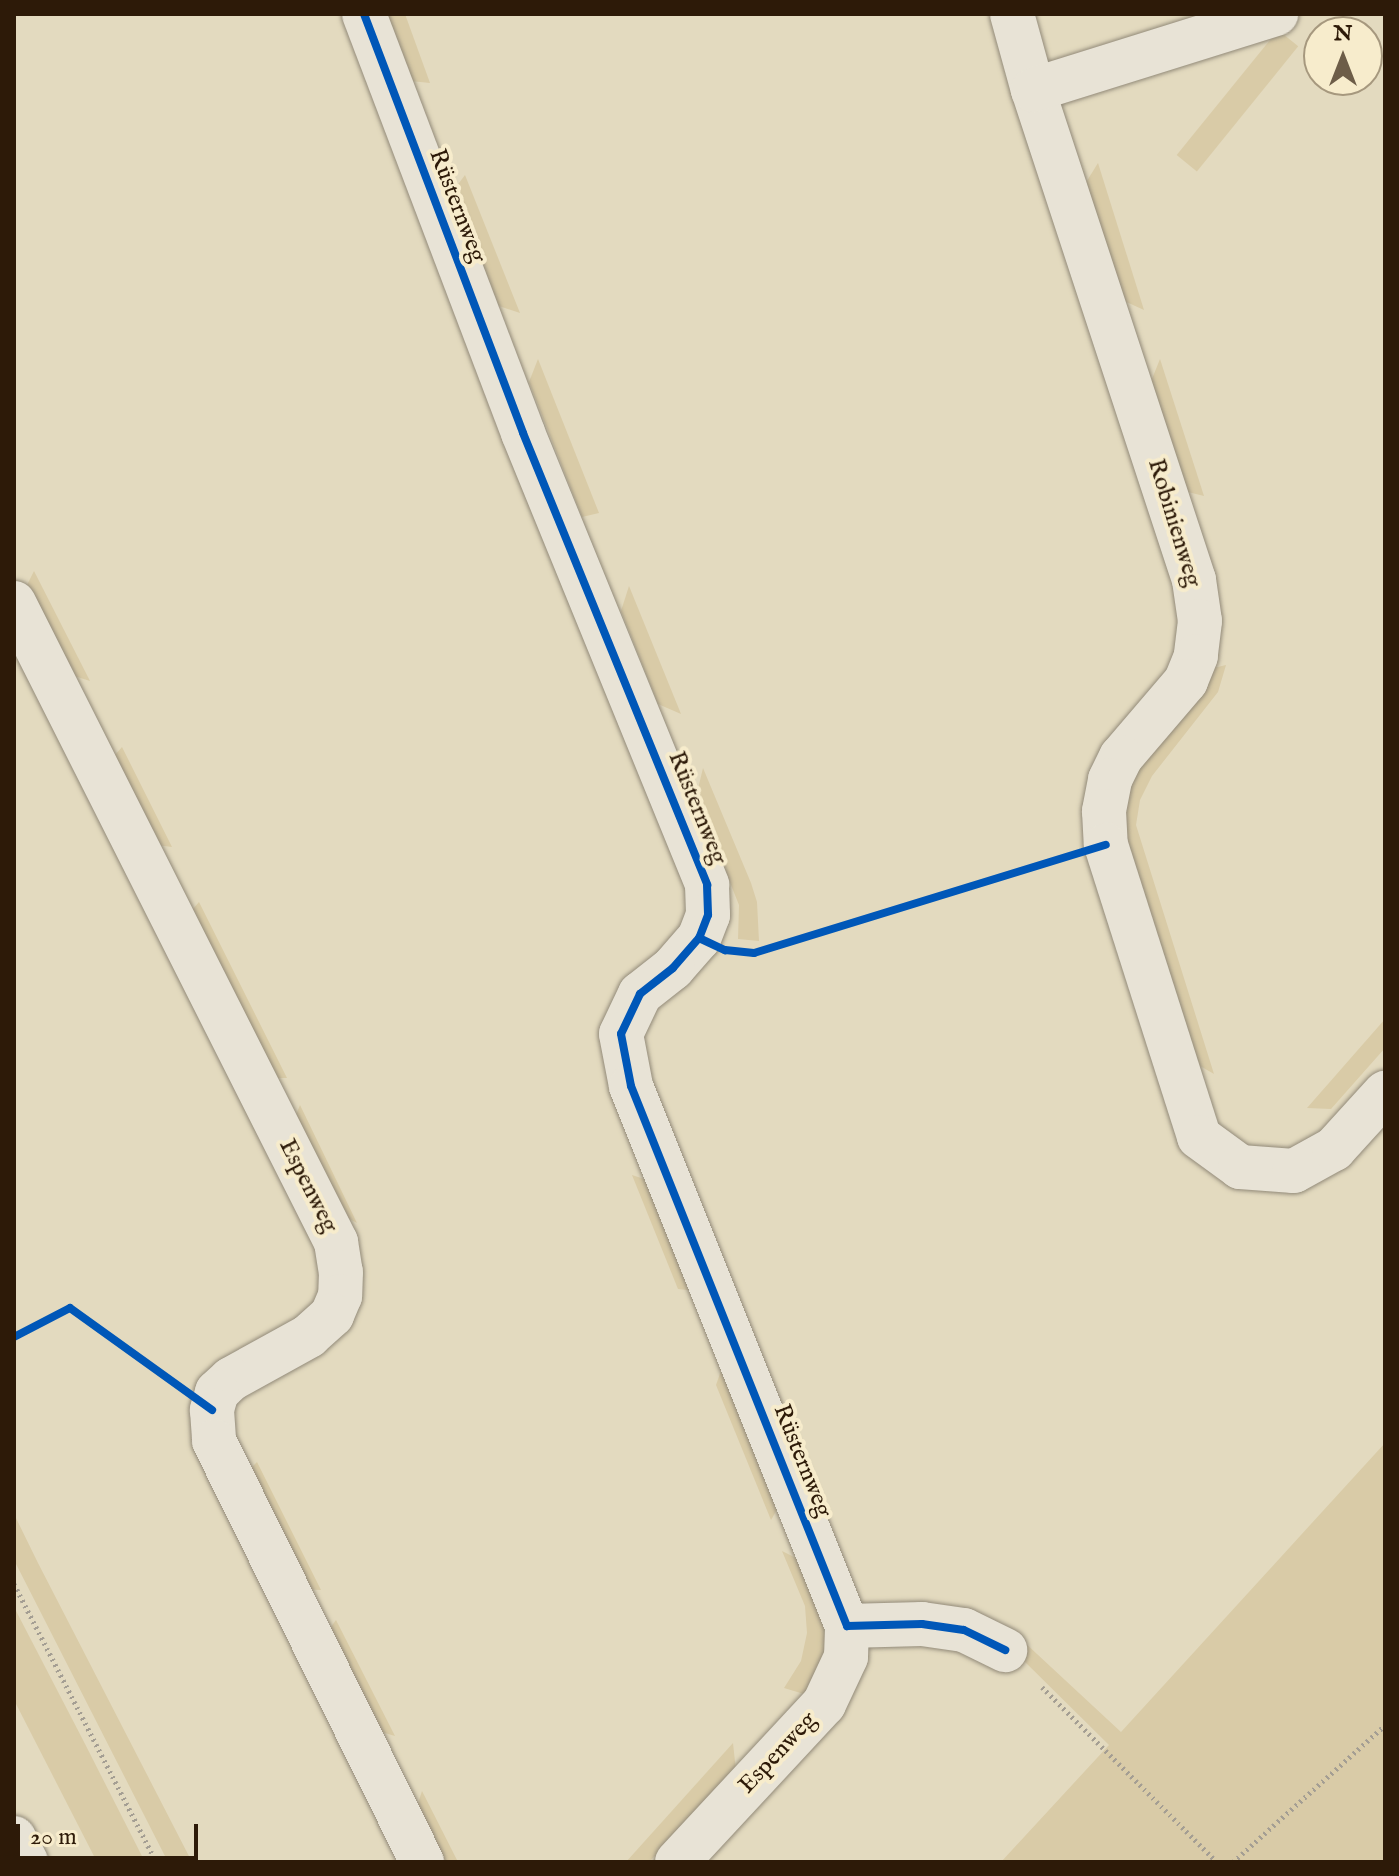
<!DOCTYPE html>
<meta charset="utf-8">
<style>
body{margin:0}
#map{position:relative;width:1399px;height:1876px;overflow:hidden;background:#e3dabf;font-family:"IM FELL English",serif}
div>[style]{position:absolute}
.green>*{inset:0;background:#d9cba7;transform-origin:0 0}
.path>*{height:5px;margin-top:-2.5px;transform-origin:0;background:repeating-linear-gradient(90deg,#a49e93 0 2px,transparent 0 6px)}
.roads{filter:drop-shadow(0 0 2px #928a79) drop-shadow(0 0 2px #928a79)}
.minor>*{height:44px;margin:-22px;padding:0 22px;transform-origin:22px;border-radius:22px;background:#e8e3d6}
.cycleway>*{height:8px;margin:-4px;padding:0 4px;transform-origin:4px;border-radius:4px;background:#0057b8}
span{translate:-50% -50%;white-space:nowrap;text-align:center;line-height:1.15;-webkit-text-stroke:8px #f7eccc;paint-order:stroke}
.street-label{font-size:24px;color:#2d1a08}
.frame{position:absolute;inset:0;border:16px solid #2d1a08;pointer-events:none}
.north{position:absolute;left:1303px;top:16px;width:80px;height:80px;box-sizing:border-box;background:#f7eccc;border:2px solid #a6987e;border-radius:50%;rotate:0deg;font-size:22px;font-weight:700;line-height:32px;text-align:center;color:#2d1a08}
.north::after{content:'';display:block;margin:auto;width:28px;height:36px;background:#6d5d48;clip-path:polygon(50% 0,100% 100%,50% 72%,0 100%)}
.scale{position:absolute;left:16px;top:1824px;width:182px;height:36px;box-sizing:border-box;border:4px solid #2d1a08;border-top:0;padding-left:10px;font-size:24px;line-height:28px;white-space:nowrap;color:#2d1a08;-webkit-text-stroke:6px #f7eccc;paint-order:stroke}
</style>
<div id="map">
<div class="green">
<div style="clip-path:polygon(387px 14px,405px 14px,430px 83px,411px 81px)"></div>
<div style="left:1278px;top:30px;width:26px;height:161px;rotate:39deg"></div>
<div style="clip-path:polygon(1098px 163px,1144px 310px,1122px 300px,1085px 184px)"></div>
<div style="clip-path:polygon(465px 175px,520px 313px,499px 306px,453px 191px)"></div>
<div style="clip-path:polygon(538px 359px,599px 513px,582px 517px,529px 382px)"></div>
<div style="clip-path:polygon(1160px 359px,1204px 496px,1184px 491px,1150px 384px)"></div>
<div style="clip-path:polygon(34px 571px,90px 681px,62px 672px,23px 593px)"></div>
<div style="clip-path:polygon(629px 586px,681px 714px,658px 704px,621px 611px)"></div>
<div style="clip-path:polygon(1226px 665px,1218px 692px,1152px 776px,1140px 800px,1136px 825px,1214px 1074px,1188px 1059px,1119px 841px,1127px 775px,1205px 670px)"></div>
<div style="clip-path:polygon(122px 747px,172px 847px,149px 844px,107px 764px)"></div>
<div style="clip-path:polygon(703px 768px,751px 883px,757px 902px,759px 941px,738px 939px,739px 905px,696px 797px)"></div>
<div style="clip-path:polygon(199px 902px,287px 1078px,265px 1078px,186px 917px)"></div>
<div style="clip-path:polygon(1385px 1019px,1385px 1048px,1331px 1109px,1307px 1108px)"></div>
<div style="clip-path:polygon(300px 1105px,357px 1223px,332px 1210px,292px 1125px)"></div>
<div style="clip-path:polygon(632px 1175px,644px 1179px,656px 1191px,697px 1291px,678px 1289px)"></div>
<div style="clip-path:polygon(722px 1368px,782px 1501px,771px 1520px,716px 1385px)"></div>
<div style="clip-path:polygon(1385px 1443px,1385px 1862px,1001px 1862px,1109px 1745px,1020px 1657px,1010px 1629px,1121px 1732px)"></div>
<div style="clip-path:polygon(257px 1462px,321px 1590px,299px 1589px,244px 1475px)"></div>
<div style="clip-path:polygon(14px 1514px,38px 1563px,192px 1862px,168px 1862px,14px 1560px)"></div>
<div style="clip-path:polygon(782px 1551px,808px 1564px,826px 1627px,825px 1657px,804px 1694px,784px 1688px,801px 1661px,807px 1633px,805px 1606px)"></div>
<div style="clip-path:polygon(14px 1607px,83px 1740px,145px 1862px,97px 1862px,14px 1700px)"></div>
<div style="clip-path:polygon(336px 1620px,395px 1736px,368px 1728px,323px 1638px)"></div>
<div style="clip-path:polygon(733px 1743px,736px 1771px,649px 1862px,626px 1862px)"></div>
<div style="clip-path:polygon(422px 1791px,458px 1862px,437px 1862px,414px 1816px)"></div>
</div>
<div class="path">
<div style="left:14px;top:1584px;width:312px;rotate:62.9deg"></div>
<div style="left:1042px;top:1687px;width:247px;rotate:45deg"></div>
<div style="left:1233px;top:1862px;width:205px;rotate:-42deg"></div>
</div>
<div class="roads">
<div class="minor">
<div style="left:364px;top:14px;width:448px;rotate:69.2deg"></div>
<div style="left:523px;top:433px;width:488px;rotate:67.8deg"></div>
<div style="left:707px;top:885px;width:30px;rotate:88deg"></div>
<div style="left:708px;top:915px;width:25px;rotate:111deg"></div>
<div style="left:699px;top:938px;width:40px;rotate:131deg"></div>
<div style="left:673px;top:968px;width:42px;rotate:141.8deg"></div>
<div style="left:640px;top:994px;width:44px;rotate:115.4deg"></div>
<div style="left:621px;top:1034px;width:53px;rotate:79.1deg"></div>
<div style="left:631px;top:1086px;width:582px;rotate:68.2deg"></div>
<div style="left:847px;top:1626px;width:75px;rotate:-1.5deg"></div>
<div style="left:922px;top:1624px;width:42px;rotate:8.1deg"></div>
<div style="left:964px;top:1630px;width:46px;rotate:26deg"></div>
<div style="left:1012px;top:14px;width:79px;rotate:74.6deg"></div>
<div style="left:1033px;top:90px;width:516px;rotate:71.81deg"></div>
<div style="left:1194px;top:580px;width:41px;rotate:81.7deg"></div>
<div style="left:1200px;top:621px;width:35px;rotate:97deg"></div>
<div style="left:1196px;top:656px;width:27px;rotate:112deg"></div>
<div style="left:1186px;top:681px;width:100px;rotate:130.5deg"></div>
<div style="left:1121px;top:757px;width:25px;rotate:116deg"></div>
<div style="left:1110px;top:780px;width:32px;rotate:101deg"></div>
<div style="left:1104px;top:811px;width:34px;rotate:87deg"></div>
<div style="left:1106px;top:845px;width:306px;rotate:72.3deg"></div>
<div style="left:1199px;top:1137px;width:51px;rotate:36.2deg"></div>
<div style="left:1240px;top:1167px;width:54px;rotate:4.2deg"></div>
<div style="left:1294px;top:1171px;width:46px;rotate:-28.8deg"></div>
<div style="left:1334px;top:1149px;width:76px;rotate:-47.7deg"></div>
<div style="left:1033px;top:90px;width:255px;rotate:-17.4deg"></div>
<div style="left:14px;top:603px;width:716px;rotate:63.26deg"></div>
<div style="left:336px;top:1242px;width:30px;rotate:81deg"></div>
<div style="left:341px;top:1272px;width:24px;rotate:92deg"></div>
<div style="left:340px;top:1296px;width:21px;rotate:113deg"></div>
<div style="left:332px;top:1315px;width:31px;rotate:138deg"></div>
<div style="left:309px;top:1336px;width:89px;rotate:151.1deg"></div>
<div style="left:231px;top:1379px;width:19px;rotate:137deg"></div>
<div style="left:217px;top:1392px;width:19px;rotate:106deg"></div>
<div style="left:212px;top:1410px;width:31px;rotate:86deg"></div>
<div style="left:214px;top:1441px;width:470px;rotate:63.7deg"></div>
<div style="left:14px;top:1838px;width:27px;rotate:63deg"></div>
<div style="left:677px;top:1862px;width:216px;rotate:-47.1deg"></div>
<div style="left:824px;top:1704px;width:52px;rotate:-64.9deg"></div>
<div style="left:846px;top:1657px;width:31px;rotate:-88deg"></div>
</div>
</div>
<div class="cycleway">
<div style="left:364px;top:14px;width:448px;rotate:69.2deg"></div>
<div style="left:523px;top:433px;width:488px;rotate:67.8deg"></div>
<div style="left:707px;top:885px;width:30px;rotate:88deg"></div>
<div style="left:708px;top:915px;width:25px;rotate:111deg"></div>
<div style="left:699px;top:938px;width:40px;rotate:131deg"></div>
<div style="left:673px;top:968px;width:42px;rotate:141.8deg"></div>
<div style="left:640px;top:994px;width:44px;rotate:115.4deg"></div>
<div style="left:621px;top:1034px;width:53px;rotate:79.1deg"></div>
<div style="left:631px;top:1086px;width:582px;rotate:68.2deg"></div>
<div style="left:847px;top:1626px;width:75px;rotate:-1.5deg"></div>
<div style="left:922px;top:1624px;width:42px;rotate:8.1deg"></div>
<div style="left:964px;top:1630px;width:46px;rotate:26deg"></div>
<div style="left:699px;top:938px;width:29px;rotate:25deg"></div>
<div style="left:725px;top:950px;width:29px;rotate:6deg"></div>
<div style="left:754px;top:953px;width:368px;rotate:-17.1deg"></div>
<div style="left:14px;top:1337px;width:63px;rotate:-27.4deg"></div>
<div style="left:70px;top:1308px;width:175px;rotate:35.7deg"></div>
</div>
<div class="street-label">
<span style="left:457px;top:206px;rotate:69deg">Rüsternweg</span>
<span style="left:1174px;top:523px;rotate:73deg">Robinienweg</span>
<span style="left:697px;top:808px;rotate:68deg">Rüsternweg</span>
<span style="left:308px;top:1186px;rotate:63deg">Espenweg</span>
<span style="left:802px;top:1461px;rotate:68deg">Rüsternweg</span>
<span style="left:778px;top:1753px;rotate:-47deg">Espenweg</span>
</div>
<div class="frame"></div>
<div class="north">N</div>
<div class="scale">20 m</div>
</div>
